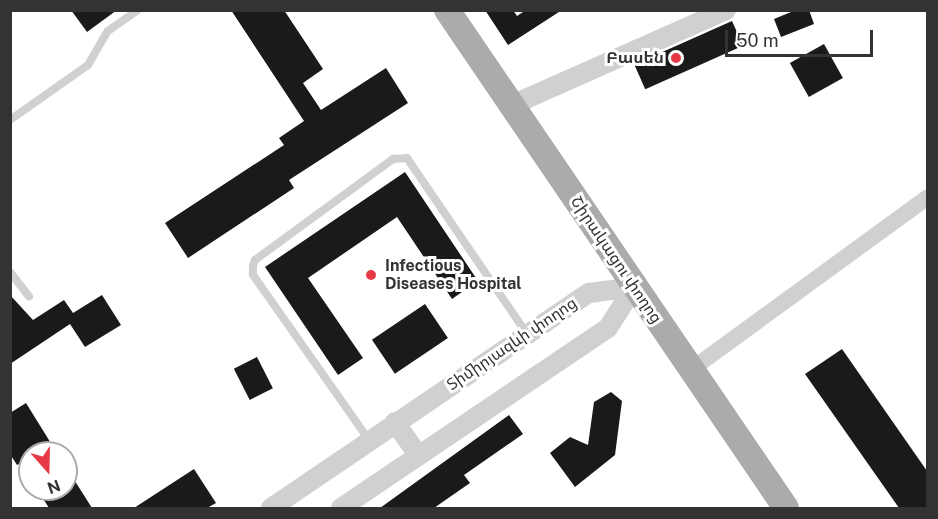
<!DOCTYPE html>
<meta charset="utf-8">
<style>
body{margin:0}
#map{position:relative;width:938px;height:519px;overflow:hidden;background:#fff;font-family:"Public Sans","Noto Sans Armenian",sans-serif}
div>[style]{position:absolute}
.building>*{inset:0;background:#1a1a1a;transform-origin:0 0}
.service>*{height:8px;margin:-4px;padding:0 4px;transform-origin:4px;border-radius:4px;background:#d0d0d0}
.minor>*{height:16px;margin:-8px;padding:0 8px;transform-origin:8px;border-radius:8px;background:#d0d0d0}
.tertiary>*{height:20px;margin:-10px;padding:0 10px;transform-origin:10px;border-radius:10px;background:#d0d0d0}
.primary>*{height:26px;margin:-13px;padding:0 13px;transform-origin:13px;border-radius:13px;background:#ababab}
.dots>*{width:16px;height:16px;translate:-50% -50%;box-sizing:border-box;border:3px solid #fff;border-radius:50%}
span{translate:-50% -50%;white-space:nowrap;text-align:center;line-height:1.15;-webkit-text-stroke:6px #fff;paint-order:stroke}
.poi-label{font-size:16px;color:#333;font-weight:700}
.right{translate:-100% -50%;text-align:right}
.left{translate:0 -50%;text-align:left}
.street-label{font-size:16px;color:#333}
.frame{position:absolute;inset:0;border:12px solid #333;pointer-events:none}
.north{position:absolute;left:18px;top:441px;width:60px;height:60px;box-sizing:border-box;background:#fff;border:2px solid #adadad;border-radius:50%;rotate:160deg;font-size:16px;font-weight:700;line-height:24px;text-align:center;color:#333}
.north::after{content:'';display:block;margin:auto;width:21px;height:27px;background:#e63946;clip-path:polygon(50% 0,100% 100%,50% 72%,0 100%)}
.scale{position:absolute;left:725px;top:30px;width:148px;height:27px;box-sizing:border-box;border:3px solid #333;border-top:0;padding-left:8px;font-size:18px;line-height:21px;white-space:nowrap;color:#333;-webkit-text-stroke:4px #fff;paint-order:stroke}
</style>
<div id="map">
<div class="building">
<div style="clip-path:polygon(71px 10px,117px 10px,87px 32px)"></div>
<div style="clip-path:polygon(231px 10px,284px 10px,323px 69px,303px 83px,321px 110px,386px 68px,408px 103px,289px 180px,294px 188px,188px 258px,165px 223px,284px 145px,279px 138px,304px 121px)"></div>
<div style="clip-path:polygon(485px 10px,513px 10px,517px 16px,526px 10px,562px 10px,508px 45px)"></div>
<div style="clip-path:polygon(796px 10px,809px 10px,814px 24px,781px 37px,774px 19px)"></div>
<div style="left:732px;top:21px;width:27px;height:107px;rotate:66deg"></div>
<div style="left:824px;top:44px;width:39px;height:39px;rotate:61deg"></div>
<div style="clip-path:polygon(405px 172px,478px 281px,452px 299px,397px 217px,308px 278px,363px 358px,338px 375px,265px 267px)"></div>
<div style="clip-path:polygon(10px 295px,33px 320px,64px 300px,73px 313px,102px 295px,121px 325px,85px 347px,70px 324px,10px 364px)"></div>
<div style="left:425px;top:304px;width:41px;height:64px;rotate:56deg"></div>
<div style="clip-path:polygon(842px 349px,927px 471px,927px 508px,899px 508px,805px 374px)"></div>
<div style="left:257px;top:357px;width:35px;height:26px;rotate:63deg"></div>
<div style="clip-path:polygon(611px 392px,622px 401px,615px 455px,575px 487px,550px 453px,570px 437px,588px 445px,594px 402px)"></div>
<div style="clip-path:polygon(26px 403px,57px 453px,30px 453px,30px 458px,17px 465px,10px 454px,10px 413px)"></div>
<div style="clip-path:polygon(509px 415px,523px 434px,464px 475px,470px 483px,434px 508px,380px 508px)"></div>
<div style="clip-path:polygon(66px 467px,92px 508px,49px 508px,37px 489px,66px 489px)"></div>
<div style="clip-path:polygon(194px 469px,216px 503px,207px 508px,134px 508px)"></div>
</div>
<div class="service">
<div style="left:10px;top:120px;width:95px;rotate:-35.2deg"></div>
<div style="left:88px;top:65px;width:39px;rotate:-60deg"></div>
<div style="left:108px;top:31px;width:37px;rotate:-35deg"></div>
<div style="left:10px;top:272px;width:31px;rotate:52deg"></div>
<div style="left:369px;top:440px;width:202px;rotate:-125.1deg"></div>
<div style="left:253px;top:275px;width:9px;rotate:-90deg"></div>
<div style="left:253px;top:266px;width:6px;rotate:-72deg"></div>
<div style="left:255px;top:260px;width:171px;rotate:-36.2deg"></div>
<div style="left:393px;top:159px;width:14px;rotate:-4deg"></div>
<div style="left:407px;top:158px;width:213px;rotate:55.7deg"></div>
</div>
<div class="minor">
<div style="left:692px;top:369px;width:292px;rotate:-36.1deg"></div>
</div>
<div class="tertiary">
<div style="left:512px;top:105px;width:234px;rotate:-23.9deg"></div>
<div style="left:395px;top:422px;width:40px;rotate:55.1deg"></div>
<div style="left:271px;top:508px;width:384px;rotate:-34.1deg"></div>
<div style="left:589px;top:293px;width:45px;rotate:-7.6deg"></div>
<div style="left:341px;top:508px;width:322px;rotate:-34deg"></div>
<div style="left:608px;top:328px;width:49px;rotate:-57.6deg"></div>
</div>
<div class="primary">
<div style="left:447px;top:10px;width:602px;rotate:55.76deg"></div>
</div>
<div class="dots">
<div style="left:676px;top:58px;background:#e63946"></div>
<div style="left:371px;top:275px;background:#e63946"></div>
</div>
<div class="poi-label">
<span class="right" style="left:664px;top:58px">Բասեն</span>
<span class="left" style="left:385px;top:275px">Infectious<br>Diseases Hospital</span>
</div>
<div class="street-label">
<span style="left:616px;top:260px;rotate:56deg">Շիրակացու փողոց</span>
<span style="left:512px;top:344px;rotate:-34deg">Տիմիրյազևի փողոց</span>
</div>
<div class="frame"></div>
<div class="north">N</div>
<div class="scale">50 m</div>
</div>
